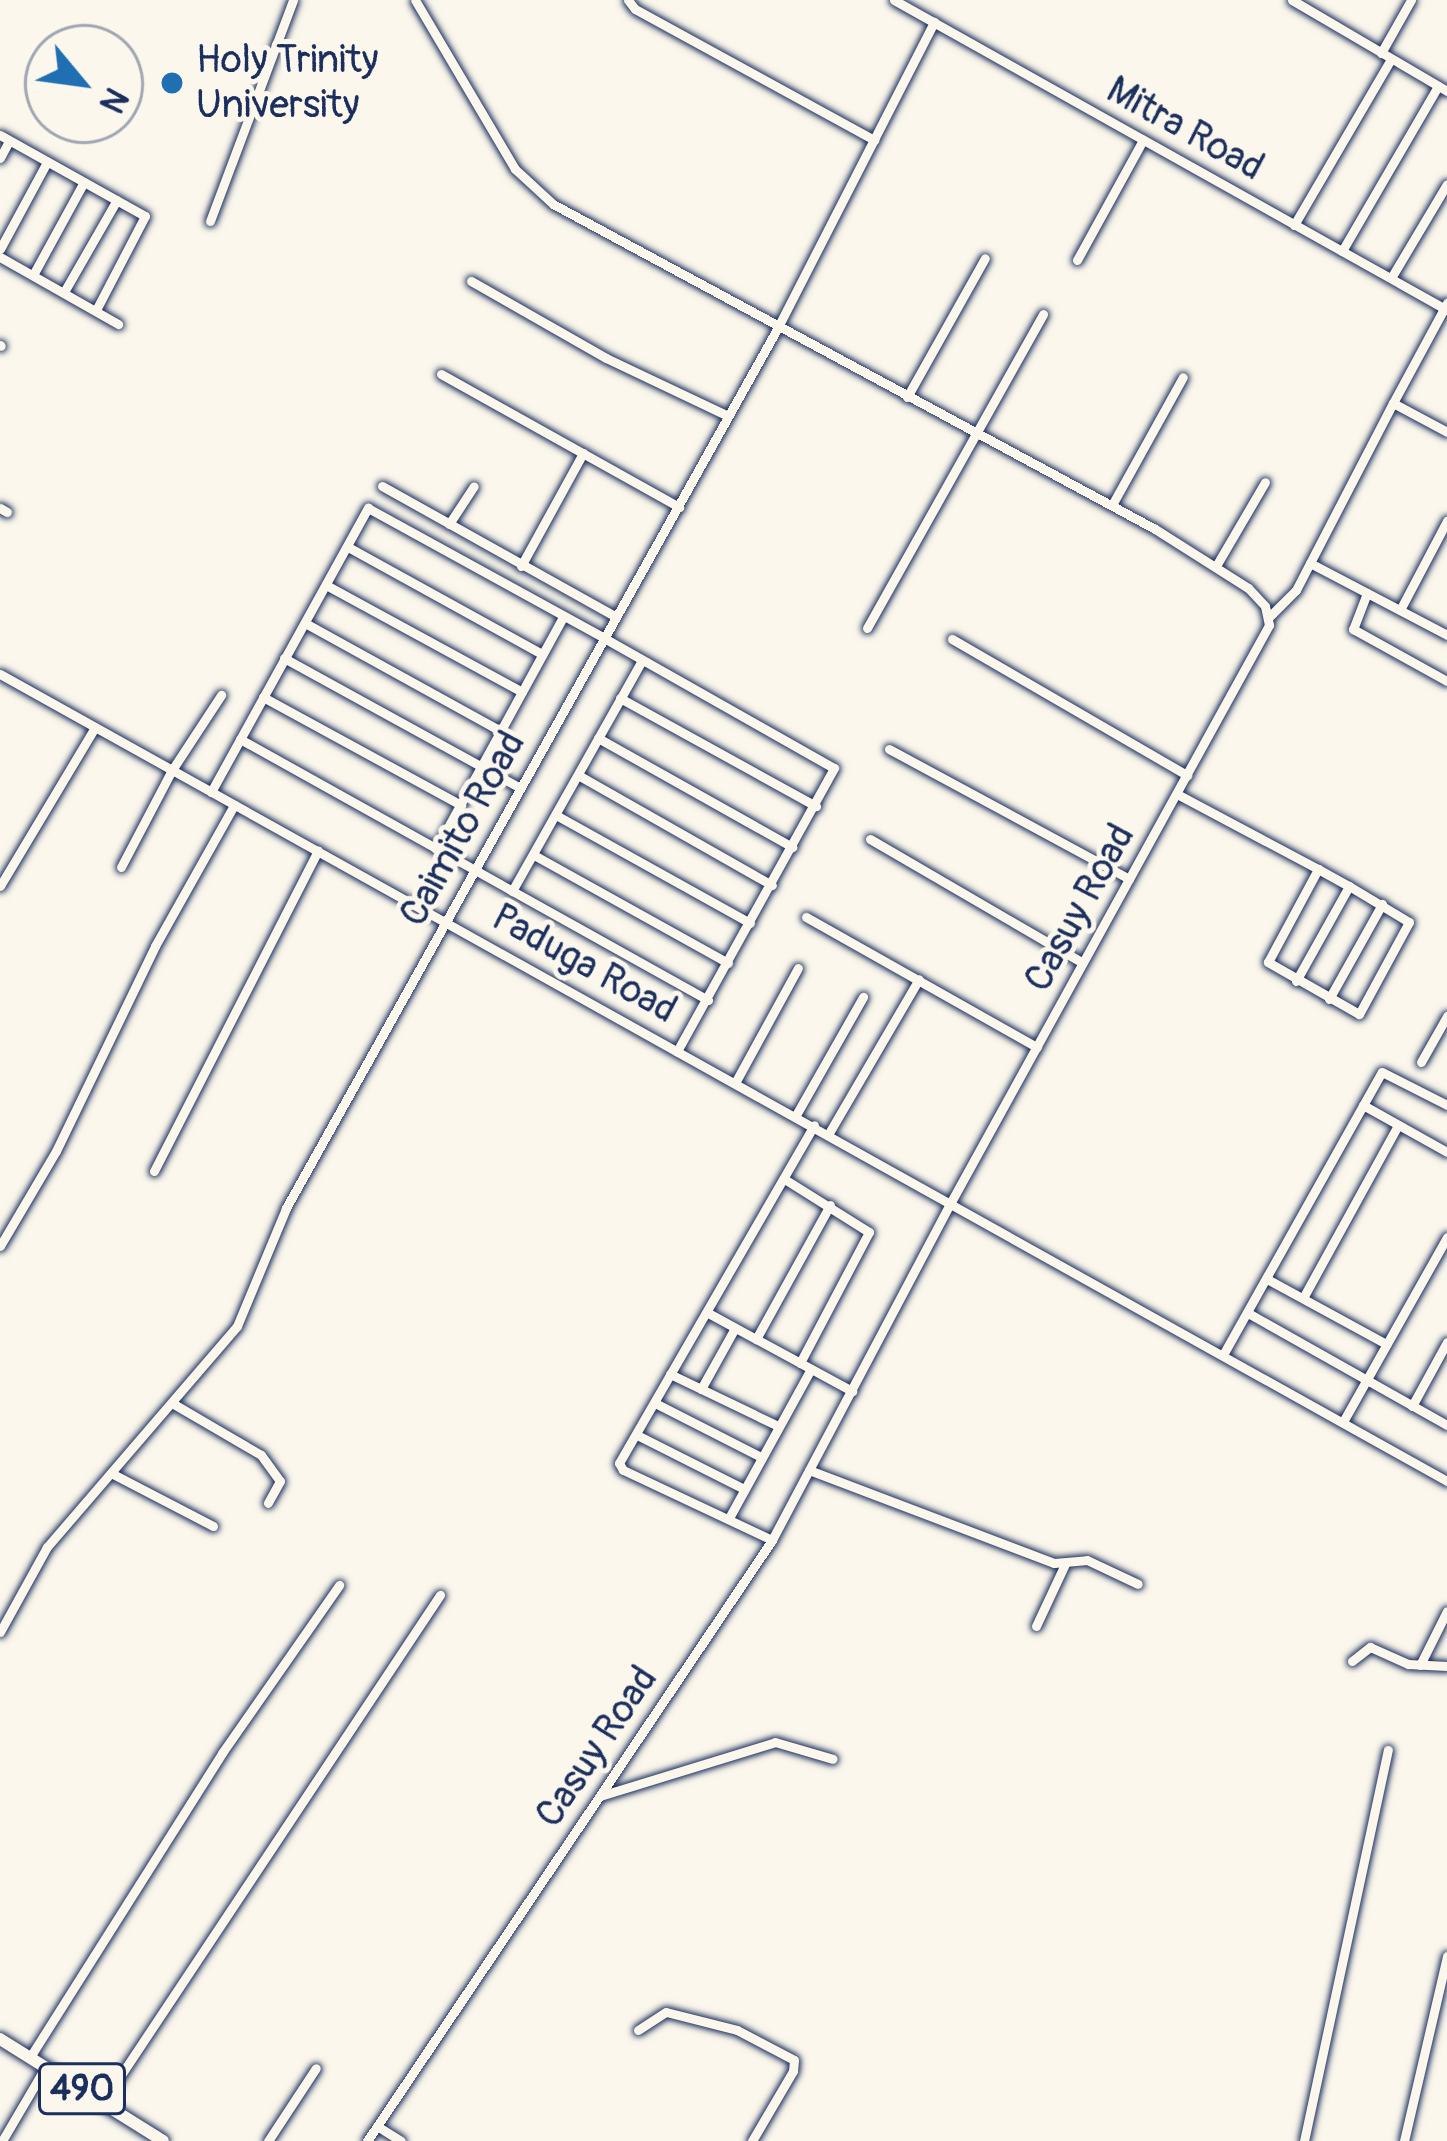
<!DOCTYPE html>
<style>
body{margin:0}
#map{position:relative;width:1447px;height:2141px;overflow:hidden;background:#fbf7ec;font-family:Pangolin,sans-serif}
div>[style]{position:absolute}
.roads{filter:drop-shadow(0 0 3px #1b2f5e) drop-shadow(0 0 3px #1b2f5e)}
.minor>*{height:9px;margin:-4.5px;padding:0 4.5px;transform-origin:4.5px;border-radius:4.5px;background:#fbf7ec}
.major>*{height:12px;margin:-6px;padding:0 6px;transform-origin:6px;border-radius:6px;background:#fbf7ec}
.dots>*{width:33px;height:33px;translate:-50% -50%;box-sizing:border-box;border:6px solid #fbf7ec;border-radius:50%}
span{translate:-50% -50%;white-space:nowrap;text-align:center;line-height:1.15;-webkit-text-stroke:10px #fbf7ec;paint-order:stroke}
.shield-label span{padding:3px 9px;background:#fbf7ec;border:3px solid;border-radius:9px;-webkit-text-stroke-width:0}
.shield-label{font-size:36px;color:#1b2f5e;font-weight:700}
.poi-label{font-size:39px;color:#1b2f5e}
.left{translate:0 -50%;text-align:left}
.street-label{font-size:39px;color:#1b2f5e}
.north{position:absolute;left:24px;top:24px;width:120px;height:120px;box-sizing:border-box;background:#fbf7ec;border:3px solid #a1a7b3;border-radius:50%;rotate:119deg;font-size:33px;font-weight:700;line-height:48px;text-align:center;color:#1b2f5e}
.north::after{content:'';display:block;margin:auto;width:42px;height:54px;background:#1f6fb2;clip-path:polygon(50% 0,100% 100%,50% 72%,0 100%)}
</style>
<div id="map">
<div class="roads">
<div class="minor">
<div style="left:628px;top:0;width:11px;rotate:52deg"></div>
<div style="left:635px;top:9px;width:273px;rotate:28.7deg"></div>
<div style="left:894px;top:0;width:634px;rotate:29.27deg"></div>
<div style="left:1292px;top:0;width:180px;rotate:30.4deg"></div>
<div style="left:1381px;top:53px;width:61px;rotate:-60.5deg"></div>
<div style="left:0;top:135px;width:166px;rotate:29.2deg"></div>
<div style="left:145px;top:216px;width:106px;rotate:117.5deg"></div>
<div style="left:0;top:158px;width:19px;rotate:-62deg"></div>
<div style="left:210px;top:221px;width:236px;rotate:-69.4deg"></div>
<div style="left:1294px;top:225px;width:192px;rotate:-59.7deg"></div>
<div style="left:0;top:249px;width:99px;rotate:-61.6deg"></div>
<div style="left:1342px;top:251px;width:191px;rotate:-59.8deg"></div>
<div style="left:0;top:257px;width:136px;rotate:29.6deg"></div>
<div style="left:1077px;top:260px;width:137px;rotate:-61.2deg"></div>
<div style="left:33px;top:275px;width:106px;rotate:-61.3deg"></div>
<div style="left:1391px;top:278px;width:109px;rotate:-59.2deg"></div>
<div style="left:471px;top:281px;width:155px;rotate:29.7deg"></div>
<div style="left:606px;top:358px;width:135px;rotate:25.4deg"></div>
<div style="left:64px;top:292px;width:106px;rotate:-60.1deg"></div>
<div style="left:0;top:345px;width:1px;rotate:45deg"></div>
<div style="left:441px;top:374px;width:273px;rotate:29.2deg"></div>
<div style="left:907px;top:397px;width:159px;rotate:-60.7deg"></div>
<div style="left:1393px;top:403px;width:114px;rotate:-61.6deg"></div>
<div style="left:382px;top:486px;width:268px;rotate:29.2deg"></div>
<div style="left:1112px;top:505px;width:146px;rotate:-61deg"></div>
<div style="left:0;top:508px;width:8px;rotate:30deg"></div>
<div style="left:449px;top:524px;width:45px;rotate:-56.7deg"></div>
<div style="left:348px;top:547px;width:222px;rotate:28.9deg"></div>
<div style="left:1310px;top:563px;width:155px;rotate:27.7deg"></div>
<div style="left:521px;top:566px;width:129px;rotate:-61.2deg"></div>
<div style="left:1216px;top:566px;width:97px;rotate:-59.7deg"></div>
<div style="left:326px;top:585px;width:223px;rotate:28.6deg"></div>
<div style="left:1367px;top:593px;width:39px;rotate:111deg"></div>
<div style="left:1353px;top:629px;width:107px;rotate:29deg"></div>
<div style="left:1400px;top:610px;width:101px;rotate:-62.2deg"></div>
<div style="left:1269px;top:617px;width:38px;rotate:-45deg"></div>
<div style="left:1296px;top:590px;width:211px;rotate:-62.6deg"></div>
<div style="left:1393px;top:403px;width:61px;rotate:28.2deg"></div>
<div style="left:305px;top:623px;width:224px;rotate:28.9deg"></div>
<div style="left:867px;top:628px;width:360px;rotate:-60.7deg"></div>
<div style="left:952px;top:639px;width:272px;rotate:30.1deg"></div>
<div style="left:284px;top:658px;width:269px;rotate:28.8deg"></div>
<div style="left:0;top:674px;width:1657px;rotate:29.15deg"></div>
<div style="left:263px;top:697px;width:226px;rotate:28.6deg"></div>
<div style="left:620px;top:698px;width:224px;rotate:28.9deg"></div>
<div style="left:598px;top:738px;width:223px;rotate:29.3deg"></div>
<div style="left:240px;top:739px;width:536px;rotate:29.15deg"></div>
<div style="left:889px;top:749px;width:273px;rotate:28.4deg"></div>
<div style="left:578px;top:775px;width:223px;rotate:29.6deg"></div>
<div style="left:211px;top:792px;width:325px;rotate:-61.1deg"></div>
<div style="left:368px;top:508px;width:269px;rotate:28.8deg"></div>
<div style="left:604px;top:638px;width:264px;rotate:29.5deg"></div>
<div style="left:834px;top:768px;width:324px;rotate:119deg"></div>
<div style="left:1177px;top:794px;width:160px;rotate:28deg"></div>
<div style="left:1318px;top:869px;width:35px;rotate:29deg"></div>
<div style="left:1349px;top:886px;width:70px;rotate:31deg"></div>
<div style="left:1409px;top:922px;width:105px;rotate:118.5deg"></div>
<div style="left:1359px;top:1014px;width:105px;rotate:-150.3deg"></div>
<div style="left:1268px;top:962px;width:106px;rotate:-61.7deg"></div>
<div style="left:556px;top:815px;width:222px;rotate:29.1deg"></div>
<div style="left:870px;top:839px;width:246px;rotate:30.2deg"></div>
<div style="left:436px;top:849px;width:264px;rotate:-61.3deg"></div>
<div style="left:534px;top:855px;width:222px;rotate:29.1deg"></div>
<div style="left:121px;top:867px;width:110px;rotate:-62.3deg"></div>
<div style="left:172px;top:770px;width:90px;rotate:-56.8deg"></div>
<div style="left:0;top:886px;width:185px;rotate:-59.1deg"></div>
<div style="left:512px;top:891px;width:265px;rotate:-60.6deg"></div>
<div style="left:806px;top:917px;width:265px;rotate:29.4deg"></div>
<div style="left:1296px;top:981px;width:109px;rotate:-60.8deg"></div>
<div style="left:1329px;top:999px;width:109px;rotate:-60.8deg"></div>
<div style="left:1421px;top:1062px;width:53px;rotate:-60.5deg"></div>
<div style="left:735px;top:1083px;width:131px;rotate:-61.3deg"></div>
<div style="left:1363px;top:1105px;width:96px;rotate:29.2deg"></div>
<div style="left:796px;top:1115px;width:136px;rotate:-60.4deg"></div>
<div style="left:829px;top:1133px;width:178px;rotate:-59.7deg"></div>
<div style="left:154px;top:1171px;width:360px;rotate:-62.9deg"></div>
<div style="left:786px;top:1180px;width:98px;rotate:32.1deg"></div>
<div style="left:869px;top:1232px;width:148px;rotate:117.8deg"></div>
<div style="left:0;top:1246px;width:110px;rotate:-59.5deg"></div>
<div style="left:56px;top:1151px;width:228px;rotate:-64.2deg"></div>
<div style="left:155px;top:946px;width:162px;rotate:-60.7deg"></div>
<div style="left:1267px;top:1279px;width:136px;rotate:28.6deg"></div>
<div style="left:1303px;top:1298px;width:197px;rotate:-61.2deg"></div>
<div style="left:1248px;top:1313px;width:228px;rotate:29.4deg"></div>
<div style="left:710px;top:1314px;width:162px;rotate:28.5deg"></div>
<div style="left:756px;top:1339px;width:153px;rotate:-61.1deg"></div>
<div style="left:1224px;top:1353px;width:322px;rotate:-60.7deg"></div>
<div style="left:1382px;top:1072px;width:73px;rotate:26.9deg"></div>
<div style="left:670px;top:1374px;width:120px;rotate:25.7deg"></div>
<div style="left:701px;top:1389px;width:70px;rotate:-60.9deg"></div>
<div style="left:172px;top:1403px;width:103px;rotate:30.3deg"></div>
<div style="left:261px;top:1455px;width:32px;rotate:54deg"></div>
<div style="left:280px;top:1481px;width:25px;rotate:119deg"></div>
<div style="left:655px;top:1403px;width:119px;rotate:27deg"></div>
<div style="left:1412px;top:1406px;width:73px;rotate:-61.3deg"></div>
<div style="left:1344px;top:1420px;width:210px;rotate:-60.6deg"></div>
<div style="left:637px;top:1435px;width:120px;rotate:26.8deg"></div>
<div style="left:809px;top:1470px;width:262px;rotate:20.8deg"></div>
<div style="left:1054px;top:1563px;width:33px;rotate:-5deg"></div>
<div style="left:1087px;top:1560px;width:56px;rotate:25.2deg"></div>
<div style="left:111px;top:1473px;width:115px;rotate:27.5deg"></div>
<div style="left:729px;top:1518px;width:170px;rotate:-61.2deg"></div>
<div style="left:772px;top:1540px;width:165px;rotate:-154.8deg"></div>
<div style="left:623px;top:1470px;width:8px;rotate:-120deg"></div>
<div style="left:619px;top:1463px;width:390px;rotate:-60deg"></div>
<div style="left:1036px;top:1626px;width:68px;rotate:-64.9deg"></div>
<div style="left:0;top:1632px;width:97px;rotate:-61.1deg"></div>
<div style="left:47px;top:1547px;width:291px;rotate:-49.3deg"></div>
<div style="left:237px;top:1326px;width:128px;rotate:-67.4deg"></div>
<div style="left:286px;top:1208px;width:1007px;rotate:-60.81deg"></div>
<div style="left:777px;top:329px;width:345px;rotate:-62.9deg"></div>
<div style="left:1352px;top:1661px;width:23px;rotate:-38deg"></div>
<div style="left:1370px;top:1647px;width:42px;rotate:24.1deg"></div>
<div style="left:1408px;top:1664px;width:39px;rotate:3deg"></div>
<div style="left:1420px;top:1665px;width:60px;rotate:-63.4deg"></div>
<div style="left:600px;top:1796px;width:183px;rotate:-17.1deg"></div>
<div style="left:775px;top:1742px;width:60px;rotate:16.3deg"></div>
<div style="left:638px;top:2030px;width:33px;rotate:-33deg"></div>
<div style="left:666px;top:2012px;width:73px;rotate:14.2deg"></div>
<div style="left:737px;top:2030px;width:64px;rotate:27.8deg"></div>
<div style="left:794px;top:2060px;width:11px;rotate:95deg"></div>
<div style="left:793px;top:2071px;width:81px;rotate:120.4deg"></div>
<div style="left:30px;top:2057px;width:360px;rotate:-57.7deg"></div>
<div style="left:222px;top:1753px;width:205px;rotate:-55.1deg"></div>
<div style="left:103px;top:2102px;width:609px;rotate:-56.39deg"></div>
<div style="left:377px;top:2126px;width:28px;rotate:32deg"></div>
<div style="left:2px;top:2141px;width:87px;rotate:-59.6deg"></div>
<div style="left:268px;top:2141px;width:87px;rotate:-56.7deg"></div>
<div style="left:367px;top:2141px;width:725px;rotate:-56.02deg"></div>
<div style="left:772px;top:1540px;width:382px;rotate:-62.1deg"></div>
<div style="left:951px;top:1202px;width:659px;rotate:-61.14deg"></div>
<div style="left:1269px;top:625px;width:19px;rotate:-102deg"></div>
<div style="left:1265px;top:606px;width:25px;rotate:-133deg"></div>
<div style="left:1248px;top:588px;width:110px;rotate:-147.6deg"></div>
<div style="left:1155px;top:529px;width:684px;rotate:-151.64deg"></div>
<div style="left:553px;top:204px;width:52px;rotate:-137.4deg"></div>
<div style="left:515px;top:169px;width:196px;rotate:-120.6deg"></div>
<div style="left:1304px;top:2141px;width:400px;rotate:-77.9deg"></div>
<div style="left:1404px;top:2141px;width:190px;rotate:-76.9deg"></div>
</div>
<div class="major">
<div style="left:0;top:2039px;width:192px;rotate:32deg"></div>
</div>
</div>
<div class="dots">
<div style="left:172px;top:83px;background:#1f6fb2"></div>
</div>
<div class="shield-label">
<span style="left:82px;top:2089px">490</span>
</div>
<div class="poi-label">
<span class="left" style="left:196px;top:83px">Holy Trinity<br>University</span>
</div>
<div class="street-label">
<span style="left:1185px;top:129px;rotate:29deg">Mitra Road</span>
<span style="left:463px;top:829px;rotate:-61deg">Caimito Road</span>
<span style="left:1080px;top:908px;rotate:-61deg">Casuy Road</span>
<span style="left:584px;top:964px;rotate:29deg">Paduga Road</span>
<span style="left:597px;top:1747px;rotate:-56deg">Casuy Road</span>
</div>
<div class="north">N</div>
</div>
